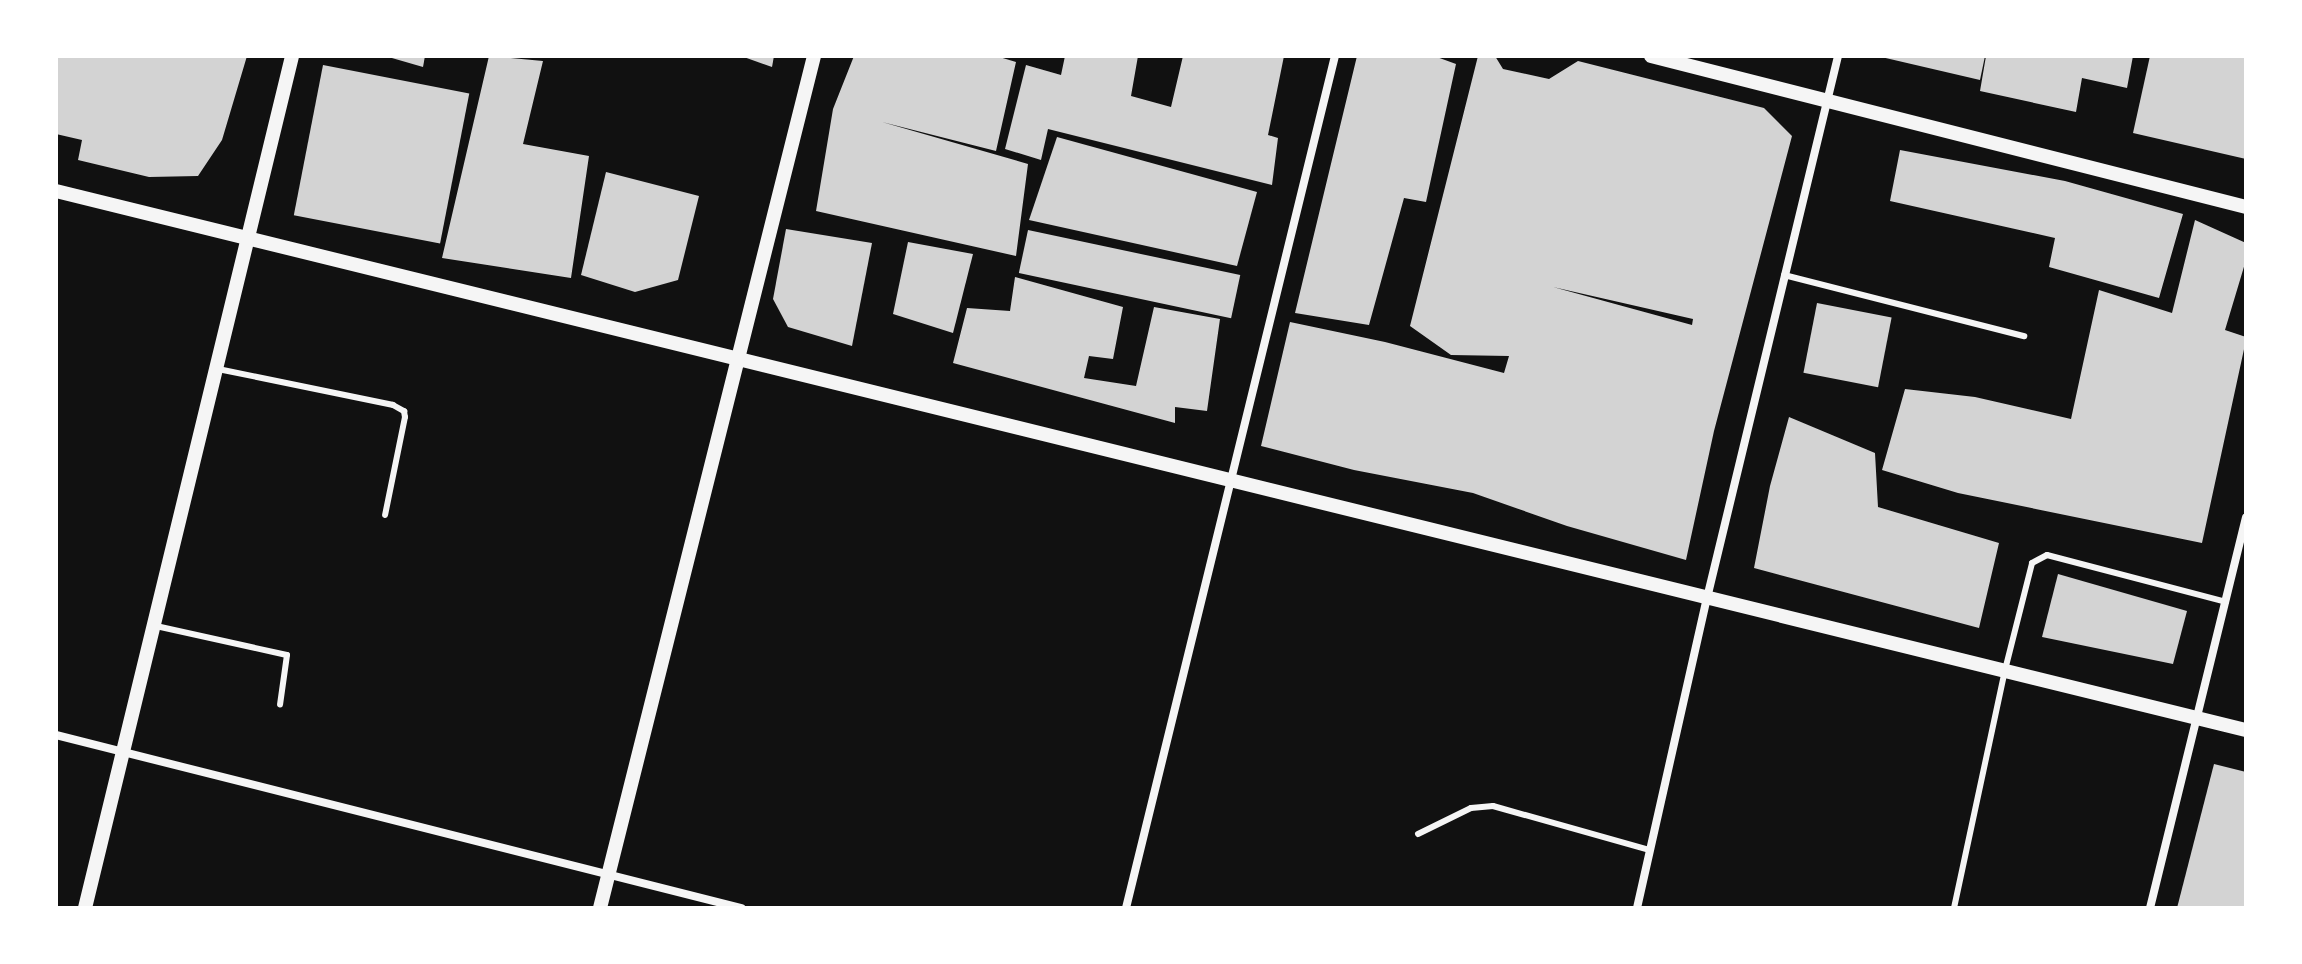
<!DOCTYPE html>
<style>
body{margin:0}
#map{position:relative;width:2302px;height:964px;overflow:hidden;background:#111;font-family:"Exo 2",sans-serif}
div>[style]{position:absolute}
.building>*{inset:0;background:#d3d3d3;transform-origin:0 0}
.service>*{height:6px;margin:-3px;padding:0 3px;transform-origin:3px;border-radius:3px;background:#f5f5f5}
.minor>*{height:8px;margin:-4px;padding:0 4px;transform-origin:4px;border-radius:4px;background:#f5f5f5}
.tertiary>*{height:14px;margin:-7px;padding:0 7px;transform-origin:7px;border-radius:7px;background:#f5f5f5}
span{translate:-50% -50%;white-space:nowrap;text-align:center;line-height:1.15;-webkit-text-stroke:8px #fff;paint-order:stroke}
.frame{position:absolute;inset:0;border:58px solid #fff;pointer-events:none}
</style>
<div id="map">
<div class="building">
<div style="clip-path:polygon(56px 56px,247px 56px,222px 140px,198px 176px,149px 177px,78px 160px,82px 140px,56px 134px)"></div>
<div style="clip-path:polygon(385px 56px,425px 56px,423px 67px)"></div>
<div style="clip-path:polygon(489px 56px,543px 61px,523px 144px,589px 156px,571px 278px,442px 258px)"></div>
<div style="clip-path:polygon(741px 56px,774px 56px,772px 67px)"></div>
<div style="clip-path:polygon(854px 56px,996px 56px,1016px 62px,996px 151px,882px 122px,1028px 164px,1016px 256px,816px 211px,833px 109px)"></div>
<div style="clip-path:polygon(1065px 56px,1138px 56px,1131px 96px,1171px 107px,1183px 56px,1284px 56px,1268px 135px,1278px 138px,1272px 185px,1048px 129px,1041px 160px,1005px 149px,1026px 65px,1061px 75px)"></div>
<div style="clip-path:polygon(1357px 56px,1434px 56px,1456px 64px,1426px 202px,1404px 198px,1369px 325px,1295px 313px)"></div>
<div style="clip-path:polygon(evenodd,1478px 56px,1495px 56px,1503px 69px,1549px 79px,1578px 61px,1764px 108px,1792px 136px,1714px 431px,1686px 560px,1567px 526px,1473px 493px,1354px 470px,1261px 446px,1290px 322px,1385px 342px,1504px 373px,1509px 356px,1451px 355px,1410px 326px,1478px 56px,1553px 287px,1693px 319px,1692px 325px,1553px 287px)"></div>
<div style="clip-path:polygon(1877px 56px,1985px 56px,1980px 80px)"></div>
<div style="clip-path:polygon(1986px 56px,2133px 56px,2127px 88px,2082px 78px,2076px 112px,1980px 91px)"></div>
<div style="clip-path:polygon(2150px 56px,2246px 56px,2246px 159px,2133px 133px)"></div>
<div style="left:323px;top:65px;width:149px;height:153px;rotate:11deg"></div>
<div style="clip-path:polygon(1057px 137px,1257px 192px,1237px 266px,1029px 220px)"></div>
<div style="clip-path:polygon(1900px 150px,2065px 181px,2183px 214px,2159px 298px,2049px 267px,2055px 238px,1890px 201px)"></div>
<div style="clip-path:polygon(606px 172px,699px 196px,678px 280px,635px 292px,581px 275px)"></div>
<div style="clip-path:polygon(2195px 220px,2246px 243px,2246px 260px,2225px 330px,2246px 337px,2246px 340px,2202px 543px,1958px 493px,1882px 470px,1905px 389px,1975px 397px,2071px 419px,2099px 290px,2172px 313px)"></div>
<div style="clip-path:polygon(786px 229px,872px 243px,852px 346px,788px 327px,773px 299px)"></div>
<div style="left:1028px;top:230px;width:217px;height:44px;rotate:12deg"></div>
<div style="clip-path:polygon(908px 242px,973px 254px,953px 333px,893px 314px)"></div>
<div style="clip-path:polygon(1015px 277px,1123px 307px,1113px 359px,1089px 356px,1084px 378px,1136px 386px,1154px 307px,1220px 319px,1207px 411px,1175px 407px,1175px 423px,953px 363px,967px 308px,1010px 311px)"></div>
<div style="left:1817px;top:303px;width:76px;height:71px;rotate:11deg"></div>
<div style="clip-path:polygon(1789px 417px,1875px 453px,1878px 507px,1999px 543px,1979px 628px,1754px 568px,1770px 486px)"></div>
<div style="clip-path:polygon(2058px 574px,2187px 611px,2173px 664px,2042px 637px)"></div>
<div style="clip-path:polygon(2214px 764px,2246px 772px,2246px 908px,2177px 908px)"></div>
</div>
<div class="service">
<div style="left:1784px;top:275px;width:248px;rotate:14.3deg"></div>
<div style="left:218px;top:369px;width:179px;rotate:11.6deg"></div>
<div style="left:393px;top:405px;width:13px;rotate:29deg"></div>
<div style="left:404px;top:411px;width:6px;rotate:81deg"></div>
<div style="left:405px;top:417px;width:100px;rotate:101.5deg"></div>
<div style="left:156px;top:626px;width:134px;rotate:12.5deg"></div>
<div style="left:287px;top:655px;width:50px;rotate:98deg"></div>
<div style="left:1418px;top:834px;width:59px;rotate:-26.1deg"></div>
<div style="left:1471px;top:808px;width:22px;rotate:-5deg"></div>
<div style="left:1493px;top:806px;width:163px;rotate:15.7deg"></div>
<div style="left:1954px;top:908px;width:243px;rotate:-77.9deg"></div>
<div style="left:2005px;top:670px;width:110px;rotate:-75.8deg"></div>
<div style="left:2032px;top:563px;width:17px;rotate:-28deg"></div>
<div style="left:2047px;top:555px;width:185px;rotate:14.7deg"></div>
</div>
<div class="minor">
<div style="left:56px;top:735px;width:707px;rotate:14.17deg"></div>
<div style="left:1126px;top:908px;width:877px;rotate:-76.22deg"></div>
<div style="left:1637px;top:908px;width:318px;rotate:-77.3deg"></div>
<div style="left:1707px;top:598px;width:558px;rotate:-76.41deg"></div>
<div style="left:2150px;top:908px;width:402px;rotate:-76.2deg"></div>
</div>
<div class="tertiary">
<div style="left:1651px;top:56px;width:614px;rotate:14.24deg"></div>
<div style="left:56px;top:191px;width:2255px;rotate:13.83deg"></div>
<div style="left:85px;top:908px;width:877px;rotate:-76.34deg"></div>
<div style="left:600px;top:908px;width:878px;rotate:-75.9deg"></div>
</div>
<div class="frame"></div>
</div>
